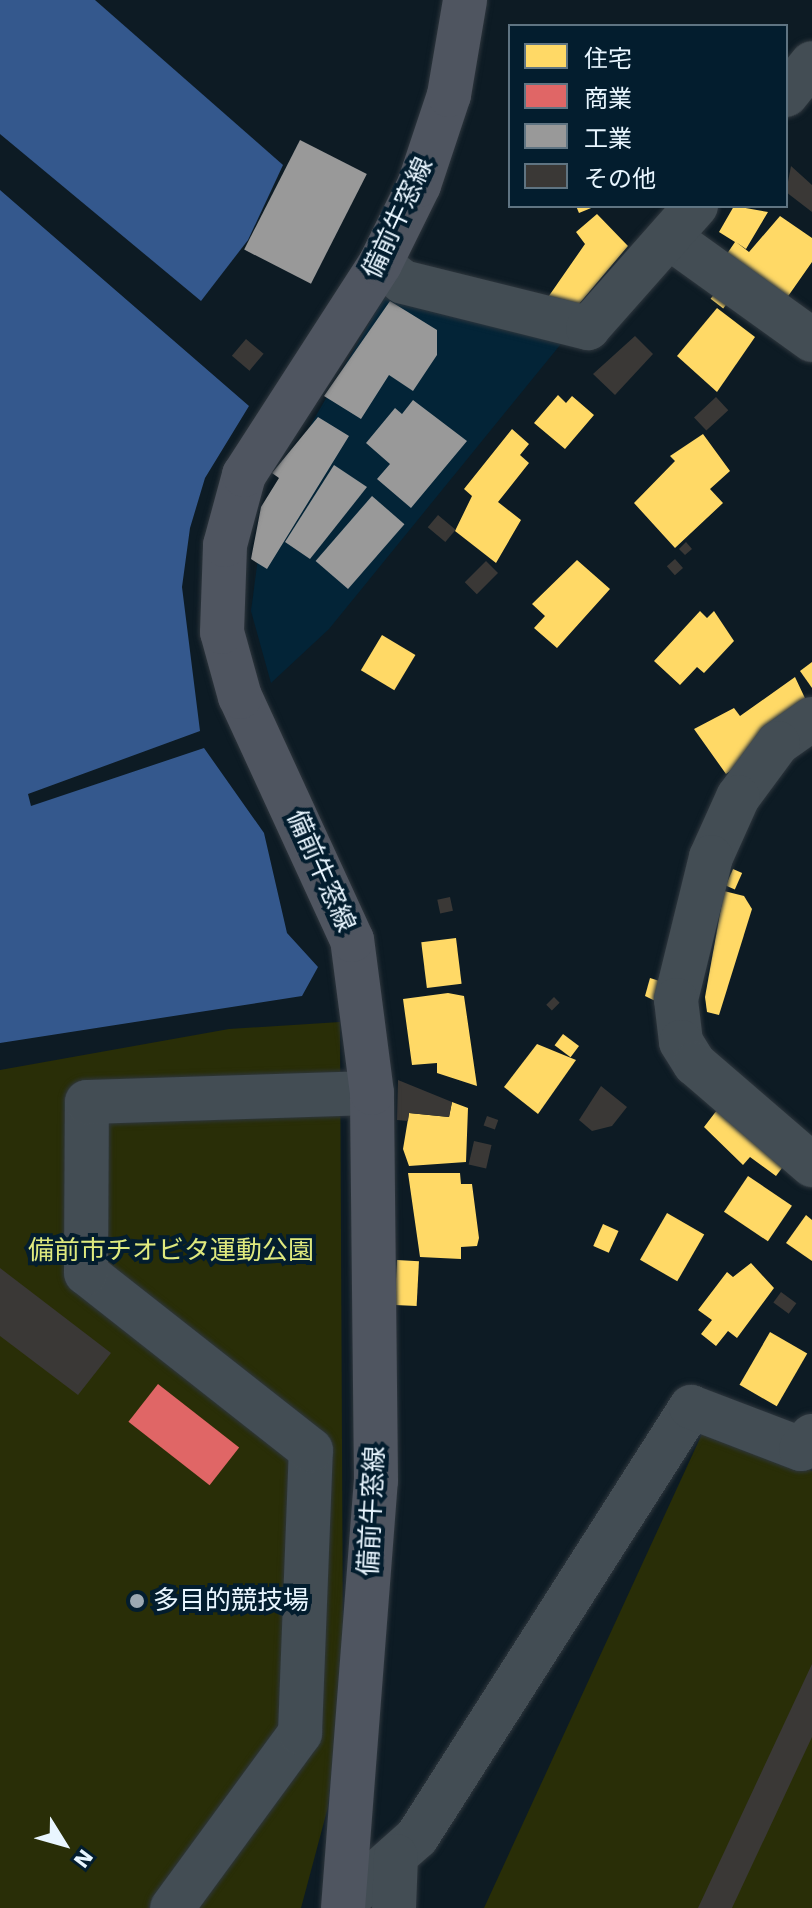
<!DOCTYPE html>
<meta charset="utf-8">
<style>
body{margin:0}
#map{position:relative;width:812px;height:1908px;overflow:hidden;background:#0d1b24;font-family:"Work Sans","Noto Sans JP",sans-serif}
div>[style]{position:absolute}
.built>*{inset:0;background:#032437}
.green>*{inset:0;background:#292e07}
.water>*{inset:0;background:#34588d}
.homes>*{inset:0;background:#ffd966;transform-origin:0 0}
.shops>*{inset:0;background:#e06666;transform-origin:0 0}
.industry>*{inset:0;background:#999;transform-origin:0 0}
.building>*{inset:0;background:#3a3836;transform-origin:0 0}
.roads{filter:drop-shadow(0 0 2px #2e363d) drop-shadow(0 0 2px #2e363d)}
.minor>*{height:44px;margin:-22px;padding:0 22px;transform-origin:22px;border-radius:22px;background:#434d54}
.major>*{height:44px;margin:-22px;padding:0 22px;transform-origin:22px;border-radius:22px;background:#4f5560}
.dots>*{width:22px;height:22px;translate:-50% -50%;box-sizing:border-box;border:4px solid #031d2e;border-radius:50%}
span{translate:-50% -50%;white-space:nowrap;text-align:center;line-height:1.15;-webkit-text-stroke:8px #031d2e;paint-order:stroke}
.street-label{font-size:26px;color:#e9f6ff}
.park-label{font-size:26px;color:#dfe97e}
.poi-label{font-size:26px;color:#e9f6ff}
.left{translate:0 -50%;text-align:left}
.legend{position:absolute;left:508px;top:24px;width:280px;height:184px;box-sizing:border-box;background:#031d2e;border:2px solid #5f7482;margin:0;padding:10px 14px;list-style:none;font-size:24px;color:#e9f6ff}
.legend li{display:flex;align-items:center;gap:16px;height:40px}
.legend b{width:40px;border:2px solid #5f7482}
.north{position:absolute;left:24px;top:1804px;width:80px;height:80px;-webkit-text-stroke:6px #031d2e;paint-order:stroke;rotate:127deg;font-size:22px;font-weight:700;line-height:32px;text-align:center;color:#e9f6ff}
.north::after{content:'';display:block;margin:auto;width:28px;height:36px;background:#e9f6ff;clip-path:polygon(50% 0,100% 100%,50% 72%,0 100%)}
</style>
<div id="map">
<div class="built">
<div style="clip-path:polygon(389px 288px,569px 334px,329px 629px,271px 683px,251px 611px,265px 505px)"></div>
</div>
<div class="green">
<div style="clip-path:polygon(340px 1022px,343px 1654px,328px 1807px,301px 1908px,0 1908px,0 1070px,229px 1029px)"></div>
<div style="clip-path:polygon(707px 1423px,812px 1471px,812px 1908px,484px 1908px)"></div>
</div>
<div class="water">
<div style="clip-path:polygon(0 0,95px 0,283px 165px,248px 240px,201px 301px,0 134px)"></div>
<div style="clip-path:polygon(0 190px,249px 406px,205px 478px,190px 528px,182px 587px,200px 731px,28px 794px,31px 806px,204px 748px,264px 833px,287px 933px,318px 967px,302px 996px,0 1043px)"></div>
</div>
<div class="homes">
<div style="clip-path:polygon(576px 206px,596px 206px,579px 213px)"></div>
<div style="clip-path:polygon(734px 206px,768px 212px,746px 249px,736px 242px,749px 252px,780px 216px,812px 238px,812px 262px,784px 302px,720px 264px,735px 242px,719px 232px)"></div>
<div style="clip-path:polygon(597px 214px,628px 246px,579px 304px,544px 303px,585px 244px,576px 232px)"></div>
<div style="left:726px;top:279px;width:16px;height:25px;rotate:38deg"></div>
<div style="clip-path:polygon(717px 308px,755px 337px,717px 392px,677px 356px)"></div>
<div style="clip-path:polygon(558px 395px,566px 403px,572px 396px,594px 415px,565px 449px,534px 423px)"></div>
<div style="clip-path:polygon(512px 429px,529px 444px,520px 455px,529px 463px,498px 502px,521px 520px,496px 563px,455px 531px,472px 496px,464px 489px)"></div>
<div style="clip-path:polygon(703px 434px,730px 471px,710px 489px,723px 503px,675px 548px,634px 503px,675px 461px,670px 456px)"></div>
<div style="clip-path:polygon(577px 560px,610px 589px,557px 648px,534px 628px,545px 616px,532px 604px)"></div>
<div style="clip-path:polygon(700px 611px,707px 618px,714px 611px,734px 641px,704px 673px,697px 667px,680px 685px,654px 661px)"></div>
<div style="left:382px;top:635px;width:39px;height:41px;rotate:31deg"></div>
<div style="clip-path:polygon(812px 662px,812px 688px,800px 671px)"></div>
<div style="clip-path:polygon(795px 677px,812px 713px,726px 774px,694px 729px,734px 708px,740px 716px)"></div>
<div style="left:733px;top:869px;width:10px;height:18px;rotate:24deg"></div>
<div style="clip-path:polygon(724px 891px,744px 896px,752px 909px,719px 1015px,707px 1012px,705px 997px)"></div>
<div style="left:456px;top:938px;width:46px;height:35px;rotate:83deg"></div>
<div style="clip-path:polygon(650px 978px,688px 990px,680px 1013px,645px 996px)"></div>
<div style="clip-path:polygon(448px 993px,464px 996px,477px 1086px,437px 1073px,437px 1063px,412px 1065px,403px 999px)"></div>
<div style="left:563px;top:1034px;width:20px;height:14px;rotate:37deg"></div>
<div style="clip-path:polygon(537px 1044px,576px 1060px,538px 1114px,504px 1087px)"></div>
<div style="clip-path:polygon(730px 1093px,797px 1148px,776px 1176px,750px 1157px,743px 1165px,704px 1127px)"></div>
<div style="clip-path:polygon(452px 1102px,468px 1108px,466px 1162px,409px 1166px,403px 1149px,409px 1113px,449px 1117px)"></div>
<div style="clip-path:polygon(408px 1173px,460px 1173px,461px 1184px,472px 1184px,479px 1238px,477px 1246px,461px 1247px,461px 1259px,420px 1257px)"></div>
<div style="left:748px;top:1176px;width:53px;height:43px;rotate:34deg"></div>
<div style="left:667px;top:1213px;width:43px;height:54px;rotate:30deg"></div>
<div style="clip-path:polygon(806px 1215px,812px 1220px,812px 1261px,786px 1243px)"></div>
<div style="left:603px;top:1224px;width:17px;height:24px;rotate:24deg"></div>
<div style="left:397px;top:1260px;width:22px;height:45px;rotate:3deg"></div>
<div style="clip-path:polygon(751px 1263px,774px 1288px,737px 1338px,728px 1331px,716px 1346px,701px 1334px,712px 1320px,698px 1310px,727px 1272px,733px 1277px)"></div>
<div style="left:770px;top:1332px;width:43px;height:61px;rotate:30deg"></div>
</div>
<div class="shops">
<div style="left:158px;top:1384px;width:103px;height:48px;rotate:38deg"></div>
</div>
<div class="industry">
<div style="left:300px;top:140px;width:75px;height:123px;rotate:27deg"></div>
<div style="clip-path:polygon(390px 301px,437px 330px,437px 355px,413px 391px,389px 375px,361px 419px,324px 396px)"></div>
<div style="clip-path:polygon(413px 400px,467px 441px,411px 508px,377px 479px,390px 464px,366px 443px,395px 408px,402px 414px)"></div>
<div style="clip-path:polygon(318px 417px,349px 436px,267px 569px,251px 559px,261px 507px,279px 478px,272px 473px)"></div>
<div style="clip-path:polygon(334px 465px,367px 487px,310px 559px,285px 542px)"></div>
<div style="left:372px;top:496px;width:43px;height:86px;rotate:41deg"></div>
</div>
<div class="building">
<div style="clip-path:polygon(791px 166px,812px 185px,812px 212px,786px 192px)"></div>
<div style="clip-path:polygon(635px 336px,653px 354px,615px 395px,593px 374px)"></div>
<div style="left:246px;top:339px;width:23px;height:22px;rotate:40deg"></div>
<div style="left:716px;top:397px;width:18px;height:30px;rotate:47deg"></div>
<div style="left:438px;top:515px;width:23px;height:16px;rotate:40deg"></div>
<div style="clip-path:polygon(686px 542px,692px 549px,685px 555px,679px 549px)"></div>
<div style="left:675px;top:559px;width:12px;height:11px;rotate:48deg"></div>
<div style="left:486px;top:561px;width:17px;height:30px;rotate:45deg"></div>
<div style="left:450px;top:897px;width:14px;height:13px;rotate:78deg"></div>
<div style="left:554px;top:997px;width:8px;height:11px;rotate:45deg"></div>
<div style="clip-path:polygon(398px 1080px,452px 1102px,449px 1117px,409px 1113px,408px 1121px,397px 1120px)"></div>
<div style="clip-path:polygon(601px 1086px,627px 1107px,612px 1126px,592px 1131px,579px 1120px)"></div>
<div style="left:487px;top:1116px;width:12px;height:10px;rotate:20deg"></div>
<div style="left:474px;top:1141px;width:18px;height:24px;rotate:13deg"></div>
<div style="clip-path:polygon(0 1268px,111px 1353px,78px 1395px,0 1336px)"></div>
<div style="left:781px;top:1292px;width:19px;height:13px;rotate:36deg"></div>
<div style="clip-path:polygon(812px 1664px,812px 1737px,732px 1908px,698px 1908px)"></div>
</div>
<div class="roads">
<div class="minor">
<div style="left:786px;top:95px;width:41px;rotate:-50.9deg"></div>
<div style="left:670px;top:238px;width:175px;rotate:35.7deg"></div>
<div style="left:380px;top:264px;width:29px;rotate:38deg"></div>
<div style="left:403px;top:282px;width:191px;rotate:14deg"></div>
<div style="left:588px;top:328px;width:163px;rotate:-48.5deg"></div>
<div style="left:812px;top:719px;width:42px;rotate:144.8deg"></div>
<div style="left:778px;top:743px;width:67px;rotate:126.5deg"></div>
<div style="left:738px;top:797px;width:66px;rotate:114.2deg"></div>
<div style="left:711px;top:857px;width:147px;rotate:103.8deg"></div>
<div style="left:676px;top:1000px;width:42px;rotate:83.2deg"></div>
<div style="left:681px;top:1042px;width:26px;rotate:58deg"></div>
<div style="left:695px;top:1064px;width:155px;rotate:40.8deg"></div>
<div style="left:345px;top:1901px;width:96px;rotate:-41.6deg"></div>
<div style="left:417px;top:1837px;width:510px;rotate:-57.49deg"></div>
<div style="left:691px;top:1407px;width:118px;rotate:20.9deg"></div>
<div style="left:801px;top:1449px;width:17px;rotate:-50deg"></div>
<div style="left:172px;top:1908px;width:217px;rotate:-53.8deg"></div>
<div style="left:300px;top:1733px;width:283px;rotate:-87.8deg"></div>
<div style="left:311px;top:1450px;width:286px;rotate:-141.8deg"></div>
<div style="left:86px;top:1273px;width:171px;rotate:-89.7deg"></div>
<div style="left:87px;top:1102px;width:285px;rotate:-1.8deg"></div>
<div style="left:394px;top:1908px;width:52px;rotate:-87.8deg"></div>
</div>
<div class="major">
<div style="left:343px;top:1908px;width:428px;rotate:-85.6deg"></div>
<div style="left:376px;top:1481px;width:388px;rotate:-90.6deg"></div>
<div style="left:372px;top:1093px;width:154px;rotate:-97.4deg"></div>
<div style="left:352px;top:940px;width:268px;rotate:-114.7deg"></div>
<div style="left:240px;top:697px;width:67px;rotate:-105.5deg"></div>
<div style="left:222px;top:632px;width:87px;rotate:-88deg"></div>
<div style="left:225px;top:545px;width:73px;rotate:-74.8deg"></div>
<div style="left:244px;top:475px;width:251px;rotate:-57.2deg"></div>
<div style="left:380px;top:264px;width:88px;rotate:-63.7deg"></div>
<div style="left:419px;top:185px;width:95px;rotate:-71.6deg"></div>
<div style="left:449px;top:95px;width:96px;rotate:-80.4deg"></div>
</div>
</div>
<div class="dots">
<div style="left:137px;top:1601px;background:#9ca9b2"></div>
</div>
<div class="street-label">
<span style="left:398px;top:218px;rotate:-65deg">備前牛窓線</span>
<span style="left:321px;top:871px;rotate:66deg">備前牛窓線</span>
<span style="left:372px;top:1511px;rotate:-87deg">備前牛窓線</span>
</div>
<div class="park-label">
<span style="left:171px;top:1251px">備前市チオビタ運動公園</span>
</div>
<div class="poi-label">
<span class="left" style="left:153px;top:1601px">多目的競技場</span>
</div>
<ul class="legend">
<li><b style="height:22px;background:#ffd966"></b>住宅</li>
<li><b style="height:22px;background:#e06666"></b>商業</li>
<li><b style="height:22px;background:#999"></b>工業</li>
<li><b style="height:22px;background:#3a3836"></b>その他</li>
</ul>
<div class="north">N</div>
</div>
